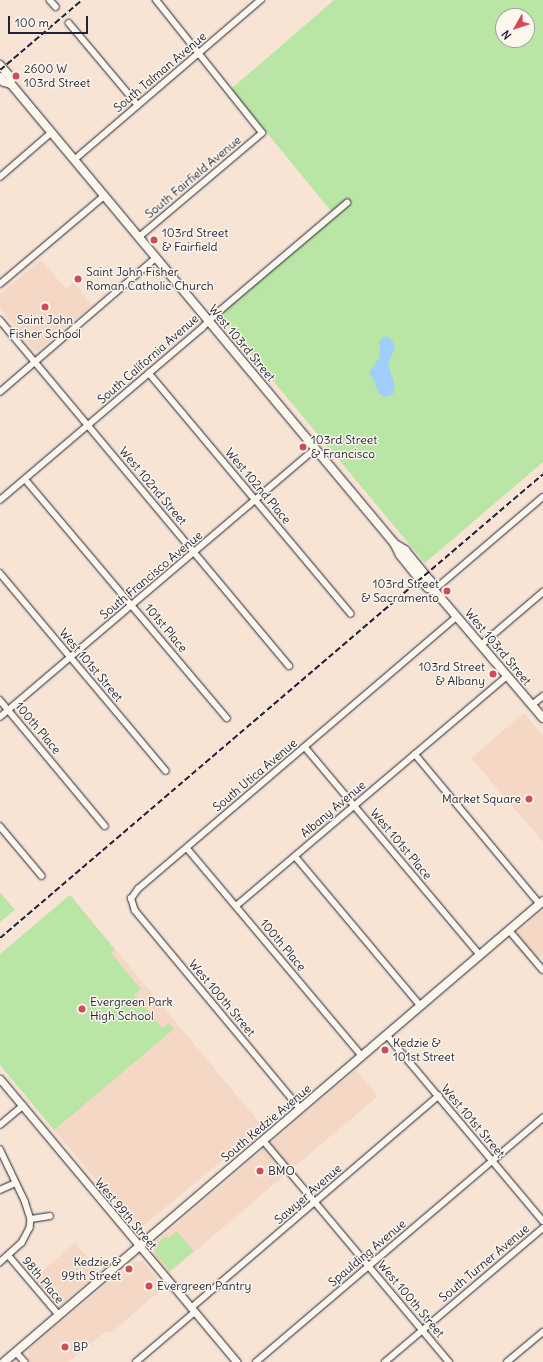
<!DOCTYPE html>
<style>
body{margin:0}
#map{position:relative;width:543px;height:1362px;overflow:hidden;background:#f7e4d5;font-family:Delius,sans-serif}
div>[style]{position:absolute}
.built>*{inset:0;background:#f4d7c4;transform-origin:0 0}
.green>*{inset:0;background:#b9e6a4}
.water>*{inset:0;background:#9fcefa}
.roads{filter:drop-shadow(0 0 1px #22223b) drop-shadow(0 0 1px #22223b)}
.minor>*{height:5.5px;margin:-2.75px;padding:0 2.75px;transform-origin:2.75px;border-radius:2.75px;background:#fbf7ec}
.tertiary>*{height:7px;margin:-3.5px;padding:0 3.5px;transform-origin:3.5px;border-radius:3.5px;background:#fbf7ec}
.secondary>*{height:8px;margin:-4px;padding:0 4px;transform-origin:4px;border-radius:4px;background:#fbf7ec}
.rail>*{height:1.5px;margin-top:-0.75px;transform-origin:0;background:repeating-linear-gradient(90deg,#22223b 0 6px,transparent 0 9px)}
.dots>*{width:11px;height:11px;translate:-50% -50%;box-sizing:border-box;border:2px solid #fbf7ec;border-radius:50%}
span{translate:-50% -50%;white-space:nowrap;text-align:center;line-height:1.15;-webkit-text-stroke:3px #fbf7ec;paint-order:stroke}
.poi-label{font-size:12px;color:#22223b}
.left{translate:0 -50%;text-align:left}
.right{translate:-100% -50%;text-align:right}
.street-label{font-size:12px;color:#22223b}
.north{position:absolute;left:495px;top:8px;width:40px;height:40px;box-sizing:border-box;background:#fbf7ec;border:1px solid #a4a2a5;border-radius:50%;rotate:231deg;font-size:11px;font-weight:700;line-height:16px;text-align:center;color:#22223b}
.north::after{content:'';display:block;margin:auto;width:14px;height:18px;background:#d1495b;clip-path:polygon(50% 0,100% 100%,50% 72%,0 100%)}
.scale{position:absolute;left:8px;top:16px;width:80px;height:18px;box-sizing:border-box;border:2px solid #22223b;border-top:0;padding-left:5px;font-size:12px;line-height:14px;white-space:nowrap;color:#22223b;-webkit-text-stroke:3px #fbf7ec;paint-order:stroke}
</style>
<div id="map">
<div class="built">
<div style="clip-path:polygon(41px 260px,66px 289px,74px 283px,92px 305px,36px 352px,0 308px,0 294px)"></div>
<div style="clip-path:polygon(524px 713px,543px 736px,543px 842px,471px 758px)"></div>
<div style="clip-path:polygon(70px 895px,263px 1127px,138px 1230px,0 1065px,0 954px)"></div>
<div style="clip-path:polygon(543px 910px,543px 954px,532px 964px,510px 939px)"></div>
<div style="clip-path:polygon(356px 1070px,378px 1096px,168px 1274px,153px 1252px,153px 1247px,156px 1242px)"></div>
<div style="left:75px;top:1243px;width:37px;height:54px;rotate:49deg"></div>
<div style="clip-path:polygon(138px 1261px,143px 1262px,164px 1287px,112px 1332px,105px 1332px,68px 1362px,30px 1362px,28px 1358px,29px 1349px,133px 1262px)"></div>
</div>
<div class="green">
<div style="clip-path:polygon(evenodd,334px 0,543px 0,543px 462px,425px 563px,219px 316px,335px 216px,231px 89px,334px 0,503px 16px,527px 16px,527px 40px,503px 40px,503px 16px)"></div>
<div style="clip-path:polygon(0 892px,15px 910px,0 922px)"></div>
<div style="clip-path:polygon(70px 895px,115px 950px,111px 953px,141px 989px,134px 995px,162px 1028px,169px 1023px,174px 1029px,54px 1130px,0 1065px,0 954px)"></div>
<div style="clip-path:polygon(177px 1231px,194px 1251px,170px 1271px,155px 1253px,155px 1249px,157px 1244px,166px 1236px,168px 1238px)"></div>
</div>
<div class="water">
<div style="clip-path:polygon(385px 336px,390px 338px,394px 344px,395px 348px,388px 364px,395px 385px,393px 394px,385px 397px,378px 393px,375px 382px,369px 373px,379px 358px,380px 350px,379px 341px)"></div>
</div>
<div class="roads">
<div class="minor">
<div style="left:50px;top:0;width:9px;rotate:49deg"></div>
<div style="left:69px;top:23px;width:107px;rotate:49.9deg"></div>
<div style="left:74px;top:160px;width:246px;rotate:-40.6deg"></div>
<div style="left:0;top:177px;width:67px;rotate:-40.8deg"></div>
<div style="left:139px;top:237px;width:161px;rotate:-40.2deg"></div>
<div style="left:262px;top:133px;width:170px;rotate:-128.6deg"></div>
<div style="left:0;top:284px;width:136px;rotate:-40.2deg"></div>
<div style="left:0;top:320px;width:451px;rotate:50.1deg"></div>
<div style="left:149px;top:373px;width:314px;rotate:50deg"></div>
<div style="left:0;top:392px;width:206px;rotate:-40.7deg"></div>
<div style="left:25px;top:479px;width:313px;rotate:49.8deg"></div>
<div style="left:0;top:500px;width:265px;rotate:-40.4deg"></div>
<div style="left:202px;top:328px;width:20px;rotate:-45deg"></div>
<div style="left:216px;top:314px;width:172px;rotate:-40.3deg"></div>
<div style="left:0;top:573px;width:258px;rotate:50deg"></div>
<div style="left:434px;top:590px;width:143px;rotate:-40.5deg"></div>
<div style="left:481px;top:645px;width:82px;rotate:-40.5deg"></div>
<div style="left:0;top:700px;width:164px;rotate:50.2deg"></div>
<div style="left:532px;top:705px;width:14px;rotate:-39deg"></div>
<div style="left:0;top:717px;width:414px;rotate:-40.4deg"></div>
<div style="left:305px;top:747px;width:272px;rotate:49.9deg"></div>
<div style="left:415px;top:754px;width:195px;rotate:50.2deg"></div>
<div style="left:0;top:826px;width:65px;rotate:50deg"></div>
<div style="left:187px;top:848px;width:272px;rotate:49.9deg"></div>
<div style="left:295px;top:856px;width:196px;rotate:50deg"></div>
<div style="left:236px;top:906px;width:355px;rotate:-40.3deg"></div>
<div style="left:509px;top:930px;width:52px;rotate:49.6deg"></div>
<div style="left:387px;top:1035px;width:243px;rotate:50deg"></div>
<div style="left:300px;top:1109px;width:258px;rotate:-129.8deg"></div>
<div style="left:135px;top:911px;width:13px;rotate:-108deg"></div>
<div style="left:131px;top:899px;width:12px;rotate:-55deg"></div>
<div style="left:138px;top:889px;width:419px;rotate:-40.5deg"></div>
<div style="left:0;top:1125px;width:30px;rotate:-40deg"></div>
<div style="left:263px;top:1140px;width:290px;rotate:50deg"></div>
<div style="left:0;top:1149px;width:58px;rotate:64.3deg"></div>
<div style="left:25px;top:1201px;width:19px;rotate:72deg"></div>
<div style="left:31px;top:1219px;width:9px;rotate:96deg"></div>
<div style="left:30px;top:1228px;width:17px;rotate:118deg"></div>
<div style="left:22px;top:1243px;width:30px;rotate:138deg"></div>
<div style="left:0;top:1190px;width:17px;rotate:-24deg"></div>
<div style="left:31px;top:1219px;width:19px;rotate:-9deg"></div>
<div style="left:9px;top:1256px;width:77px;rotate:49.7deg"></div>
<div style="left:191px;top:1308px;width:326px;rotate:-40.6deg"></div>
<div style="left:16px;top:1352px;width:13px;rotate:48deg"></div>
<div style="left:136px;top:1362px;width:77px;rotate:-40.3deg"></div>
<div style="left:256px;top:1362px;width:377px;rotate:-40.4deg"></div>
<div style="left:385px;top:1362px;width:207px;rotate:-40.3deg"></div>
<div style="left:507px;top:1362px;width:47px;rotate:-39.8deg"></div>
</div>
<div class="tertiary">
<div style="left:0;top:1079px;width:369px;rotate:50.1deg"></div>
</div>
<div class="secondary">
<div style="left:0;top:65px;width:16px;rotate:50deg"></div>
<div style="left:10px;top:77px;width:7px;rotate:82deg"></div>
<div style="left:0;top:77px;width:6px;rotate:51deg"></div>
<div style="left:4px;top:82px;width:7px;rotate:16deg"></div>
<div style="left:11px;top:84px;width:598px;rotate:50.16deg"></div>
<div style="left:394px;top:543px;width:13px;rotate:63deg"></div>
<div style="left:400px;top:555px;width:32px;rotate:51deg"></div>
<div style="left:420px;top:580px;width:11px;rotate:45deg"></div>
<div style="left:428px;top:588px;width:6px;rotate:18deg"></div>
<div style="left:434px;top:590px;width:168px;rotate:49.6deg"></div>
<div style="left:395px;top:544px;width:12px;rotate:31deg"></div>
<div style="left:405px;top:550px;width:32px;rotate:51deg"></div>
<div style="left:425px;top:575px;width:12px;rotate:48deg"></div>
<div style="left:433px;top:584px;width:6px;rotate:81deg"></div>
<div style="left:4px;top:1362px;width:709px;rotate:-40.54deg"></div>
</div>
</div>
<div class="rail">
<div style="left:0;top:70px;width:108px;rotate:-40.5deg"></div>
<div style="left:0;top:938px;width:714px;rotate:-40.51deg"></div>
</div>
<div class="dots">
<div style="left:16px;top:76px;background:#d1495b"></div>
<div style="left:154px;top:240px;background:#d1495b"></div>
<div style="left:78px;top:279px;background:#d1495b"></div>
<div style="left:45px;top:307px;background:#d1495b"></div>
<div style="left:303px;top:447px;background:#d1495b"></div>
<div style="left:447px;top:591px;background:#d1495b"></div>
<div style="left:493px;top:674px;background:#d1495b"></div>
<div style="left:529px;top:799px;background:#d1495b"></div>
<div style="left:82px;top:1009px;background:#d1495b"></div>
<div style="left:385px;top:1050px;background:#d1495b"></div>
<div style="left:260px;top:1171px;background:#d1495b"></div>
<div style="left:129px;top:1269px;background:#d1495b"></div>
<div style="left:149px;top:1286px;background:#d1495b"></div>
<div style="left:65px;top:1347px;background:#d1495b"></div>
</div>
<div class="poi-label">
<span class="left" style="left:24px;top:76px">2600 W<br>103rd Street</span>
<span class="left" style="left:162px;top:240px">103rd Street<br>&amp; Fairfield</span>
<span class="left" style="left:86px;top:279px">Saint John Fisher<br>Roman Catholic Church</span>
<span style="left:45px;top:327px">Saint John<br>Fisher School</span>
<span class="left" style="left:311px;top:447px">103rd Street<br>&amp; Francisco</span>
<span class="right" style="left:439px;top:591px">103rd Street<br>&amp; Sacramento</span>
<span class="right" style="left:485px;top:674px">103rd Street<br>&amp; Albany</span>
<span class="right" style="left:521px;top:799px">Market Square</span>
<span class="left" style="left:90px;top:1009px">Evergreen Park<br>High School</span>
<span class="left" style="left:393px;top:1050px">Kedzie &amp;<br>101st Street</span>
<span class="left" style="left:268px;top:1171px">BMO</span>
<span class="right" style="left:121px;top:1269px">Kedzie &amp;<br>99th Street</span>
<span class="left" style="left:157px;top:1286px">Evergreen Pantry</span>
<span class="left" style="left:73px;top:1347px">BP</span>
</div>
<div class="street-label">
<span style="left:160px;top:72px;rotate:-40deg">South Talman Avenue</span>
<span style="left:193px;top:177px;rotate:-40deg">South Fairfield Avenue</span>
<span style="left:242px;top:343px;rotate:50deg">West 103rd Street</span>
<span style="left:148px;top:359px;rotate:-41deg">South California Avenue</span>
<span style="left:153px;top:486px;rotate:50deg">West 102nd Street</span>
<span style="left:258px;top:486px;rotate:50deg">West 102nd Place</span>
<span style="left:151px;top:575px;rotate:-40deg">South Francisco Avenue</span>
<span style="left:166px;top:628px;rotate:50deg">101st Place</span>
<span style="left:498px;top:647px;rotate:50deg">West 103rd Street</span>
<span style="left:91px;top:665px;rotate:50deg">West 101st Street</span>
<span style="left:38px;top:728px;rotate:50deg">100th Place</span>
<span style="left:255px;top:775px;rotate:-40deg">South Utica Avenue</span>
<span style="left:333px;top:809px;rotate:-40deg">Albany Avenue</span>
<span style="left:401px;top:844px;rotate:50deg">West 101st Place</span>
<span style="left:283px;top:945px;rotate:50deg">100th Place</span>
<span style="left:222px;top:998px;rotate:50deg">West 100th Street</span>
<span style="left:473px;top:1121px;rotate:50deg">West 101st Street</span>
<span style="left:266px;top:1123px;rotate:-40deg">South Kedzie Avenue</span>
<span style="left:308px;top:1194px;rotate:-41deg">Sawyer Avenue</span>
<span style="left:126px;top:1214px;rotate:50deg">West 99th Street</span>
<span style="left:367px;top:1253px;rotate:-40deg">Spaulding Avenue</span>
<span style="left:484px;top:1263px;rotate:-40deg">South Turner Avenue</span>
<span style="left:43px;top:1280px;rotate:50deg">98th Place</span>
<span style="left:411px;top:1299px;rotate:50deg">West 100th Street</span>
</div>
<div class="north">N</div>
<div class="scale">100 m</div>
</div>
